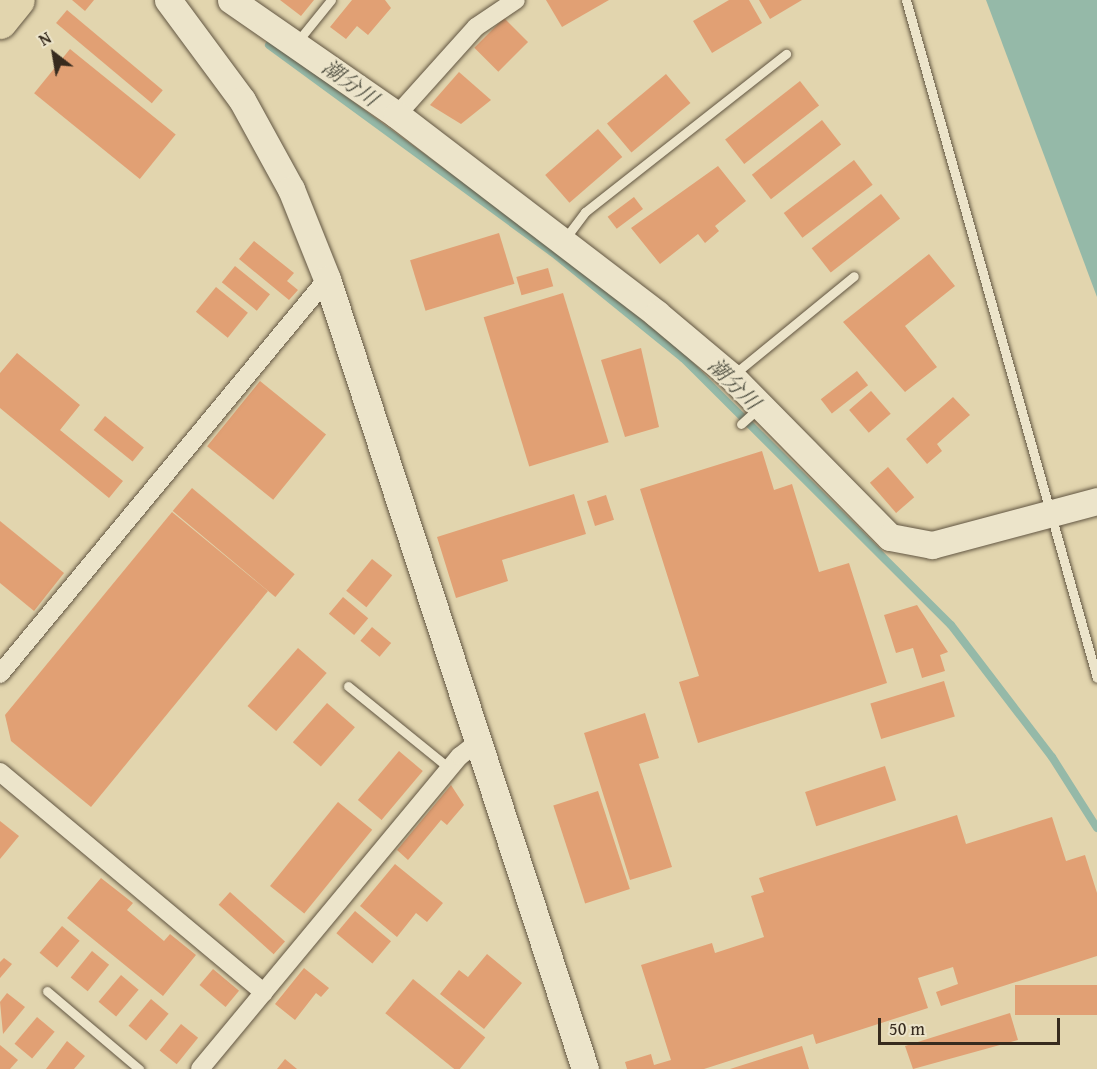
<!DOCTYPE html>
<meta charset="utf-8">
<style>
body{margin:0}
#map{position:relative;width:1097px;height:1069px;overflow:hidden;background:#e2d5ae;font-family:"Gentium Book Plus","Noto Serif JP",serif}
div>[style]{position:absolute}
.water>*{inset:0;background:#95b9a8}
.stream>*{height:8px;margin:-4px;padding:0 4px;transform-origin:4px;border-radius:4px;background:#95b9a8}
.building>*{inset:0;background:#e1a074;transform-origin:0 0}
.roads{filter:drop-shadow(0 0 2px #625642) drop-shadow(0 0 2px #625642)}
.lane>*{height:9px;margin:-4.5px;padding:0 4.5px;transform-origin:4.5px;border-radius:4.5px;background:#ece4ca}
.street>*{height:18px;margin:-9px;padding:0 9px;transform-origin:9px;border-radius:9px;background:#ece4ca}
.secondary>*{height:27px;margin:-13.5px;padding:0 13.5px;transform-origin:13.5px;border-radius:13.5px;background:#ece4ca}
.highway>*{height:33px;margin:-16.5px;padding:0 16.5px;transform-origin:16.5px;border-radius:16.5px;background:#e2d5ae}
span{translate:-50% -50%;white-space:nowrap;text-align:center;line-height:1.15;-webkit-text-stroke:4.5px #ece4ca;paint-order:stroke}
.water-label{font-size:21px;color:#4e4e40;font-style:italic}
.north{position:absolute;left:24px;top:24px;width:60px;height:60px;-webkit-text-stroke:4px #ece4ca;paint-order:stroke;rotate:329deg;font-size:16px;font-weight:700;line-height:24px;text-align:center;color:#372b1e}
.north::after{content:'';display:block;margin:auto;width:21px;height:27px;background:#372b1e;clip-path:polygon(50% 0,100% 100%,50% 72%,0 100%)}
.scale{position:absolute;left:878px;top:1018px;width:182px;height:27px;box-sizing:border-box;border:3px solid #372b1e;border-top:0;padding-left:8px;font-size:18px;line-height:21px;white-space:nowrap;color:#372b1e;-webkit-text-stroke:4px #ece4ca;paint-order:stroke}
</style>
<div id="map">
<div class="water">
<div style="clip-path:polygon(986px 0,1097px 0,1097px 297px)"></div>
</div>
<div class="stream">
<div style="left:269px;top:45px;width:351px;rotate:36.2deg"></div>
<div style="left:552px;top:252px;width:169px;rotate:39deg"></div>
<div style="left:683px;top:358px;width:378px;rotate:44.9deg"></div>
<div style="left:951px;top:625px;width:166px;rotate:52.6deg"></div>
<div style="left:1052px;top:757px;width:84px;rotate:57.6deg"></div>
</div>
<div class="building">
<div style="clip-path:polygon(72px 0,94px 0,85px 11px)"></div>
<div style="clip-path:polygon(280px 0,314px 0,301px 16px)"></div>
<div style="clip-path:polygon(352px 0,385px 0,391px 8px,368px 35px,357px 26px,346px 39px,330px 27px)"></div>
<div style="clip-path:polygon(546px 0,609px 0,562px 27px)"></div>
<div style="clip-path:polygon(729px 0,749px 0,762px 23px,712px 53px,693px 21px)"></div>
<div style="clip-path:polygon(759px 0,802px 0,770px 19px)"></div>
<div style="left:67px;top:10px;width:125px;height:17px;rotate:40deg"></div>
<div style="left:504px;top:18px;width:34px;height:42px;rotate:45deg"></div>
<div style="left:70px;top:49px;width:136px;height:57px;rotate:39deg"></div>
<div style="clip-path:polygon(459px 72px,491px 100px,461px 124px,430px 105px)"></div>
<div style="left:666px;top:74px;width:38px;height:77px;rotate:50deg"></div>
<div style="left:800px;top:81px;width:31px;height:95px;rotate:52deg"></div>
<div style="left:822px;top:120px;width:31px;height:89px;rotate:52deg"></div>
<div style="left:598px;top:129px;width:37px;height:70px;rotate:49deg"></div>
<div style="left:854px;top:160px;width:31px;height:88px;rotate:53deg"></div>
<div style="clip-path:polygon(718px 166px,746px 201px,715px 226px,719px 231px,705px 243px,698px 234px,660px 264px,631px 228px)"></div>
<div style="left:881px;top:194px;width:31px;height:88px;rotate:52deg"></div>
<div style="left:634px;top:197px;width:15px;height:33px;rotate:53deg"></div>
<div style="left:499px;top:233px;width:53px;height:93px;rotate:73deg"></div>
<div style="clip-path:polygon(254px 241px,294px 273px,287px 281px,298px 290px,289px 300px,239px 259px)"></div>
<div style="clip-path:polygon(929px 254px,955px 286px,905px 326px,937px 367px,905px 392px,843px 322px)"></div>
<div style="left:235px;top:266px;width:45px;height:21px;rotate:39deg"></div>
<div style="left:548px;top:268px;width:19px;height:33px;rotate:74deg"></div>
<div style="left:216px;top:287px;width:41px;height:32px;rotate:39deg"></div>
<div style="left:563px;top:293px;width:156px;height:83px;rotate:73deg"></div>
<div style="clip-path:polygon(641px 348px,659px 427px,625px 437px,601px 360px)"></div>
<div style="clip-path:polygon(17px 353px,80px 405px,60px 430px,123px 481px,109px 498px,0 408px,0 373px)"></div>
<div style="left:857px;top:371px;width:18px;height:46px;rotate:52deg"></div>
<div style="left:260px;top:381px;width:85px;height:84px;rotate:39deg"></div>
<div style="left:871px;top:391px;width:30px;height:29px;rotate:49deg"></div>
<div style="clip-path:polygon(953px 397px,970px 415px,937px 444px,942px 451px,927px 464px,906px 439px)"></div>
<div style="left:105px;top:416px;width:50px;height:18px;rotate:39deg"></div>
<div style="clip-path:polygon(762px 451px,774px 490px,792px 484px,819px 572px,849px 563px,887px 683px,698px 743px,679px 682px,699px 676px,640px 489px)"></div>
<div style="left:888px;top:467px;width:40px;height:24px;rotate:49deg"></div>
<div style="left:192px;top:488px;width:134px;height:30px;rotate:40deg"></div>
<div style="clip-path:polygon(574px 494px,586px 534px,502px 560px,508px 581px,456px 598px,437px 537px)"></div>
<div style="left:606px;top:495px;width:26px;height:20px;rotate:72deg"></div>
<div style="clip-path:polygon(172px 512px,268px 591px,91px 807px,11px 741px,5px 715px)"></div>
<div style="clip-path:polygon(0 521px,64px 573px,34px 611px,0 583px)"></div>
<div style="left:372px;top:559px;width:26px;height:41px;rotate:39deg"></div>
<div style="left:343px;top:597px;width:33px;height:22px;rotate:40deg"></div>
<div style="clip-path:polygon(917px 605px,948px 652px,940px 655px,945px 671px,922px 678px,913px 648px,896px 653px,884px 615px)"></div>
<div style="left:372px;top:627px;width:25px;height:18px;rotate:40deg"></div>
<div style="left:298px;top:648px;width:38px;height:77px;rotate:41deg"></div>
<div style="left:944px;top:681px;width:37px;height:77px;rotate:73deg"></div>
<div style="left:327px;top:703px;width:37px;height:52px;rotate:41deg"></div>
<div style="clip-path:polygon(645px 713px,659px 758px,639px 764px,672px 867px,630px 880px,584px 733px)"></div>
<div style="left:399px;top:751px;width:31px;height:64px;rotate:40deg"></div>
<div style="left:885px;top:766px;width:36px;height:84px;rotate:72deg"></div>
<div style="clip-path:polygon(451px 785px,464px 805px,447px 825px,441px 820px,408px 860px,397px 850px)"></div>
<div style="left:598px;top:791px;width:103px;height:47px;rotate:72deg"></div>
<div style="left:338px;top:802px;width:44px;height:108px;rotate:39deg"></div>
<div style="clip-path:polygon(957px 815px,966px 844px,1052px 817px,1066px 861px,1085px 855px,1097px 893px,1097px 956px,941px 1006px,936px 992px,958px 984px,953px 967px,918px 978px,928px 1008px,816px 1044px,813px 1034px,704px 1069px,627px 1069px,625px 1062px,651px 1054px,654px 1065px,671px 1060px,641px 965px,712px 943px,715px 953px,764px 937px,751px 896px,764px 892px,759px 878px)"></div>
<div style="clip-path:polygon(0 821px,19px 836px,0 859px)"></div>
<div style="clip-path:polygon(395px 864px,443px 903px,427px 922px,416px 913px,397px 937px,360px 906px)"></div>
<div style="clip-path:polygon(101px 878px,133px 903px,127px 910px,164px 941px,170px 934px,196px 955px,163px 996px,67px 918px)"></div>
<div style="left:230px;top:892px;width:74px;height:17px;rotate:42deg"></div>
<div style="left:355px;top:911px;width:47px;height:29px;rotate:40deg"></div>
<div style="left:62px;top:926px;width:23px;height:35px;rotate:40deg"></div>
<div style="left:92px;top:951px;width:22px;height:34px;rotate:39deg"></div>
<div style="clip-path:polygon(487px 954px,522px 983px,484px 1029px,440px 994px,459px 970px,468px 977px)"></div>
<div style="clip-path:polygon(4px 958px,12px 964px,0 978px,0 962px)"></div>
<div style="clip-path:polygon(304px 968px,329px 988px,321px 997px,316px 993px,295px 1020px,275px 1004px)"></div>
<div style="left:213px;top:969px;width:34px;height:21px;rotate:40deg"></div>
<div style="left:121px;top:975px;width:23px;height:35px;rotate:40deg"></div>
<div style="left:413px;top:979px;width:93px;height:44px;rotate:39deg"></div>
<div style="left:1097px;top:985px;width:30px;height:82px;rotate:90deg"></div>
<div style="clip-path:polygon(7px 993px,25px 1007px,3px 1034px,0 1002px)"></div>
<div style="left:151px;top:999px;width:23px;height:35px;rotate:40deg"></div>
<div style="clip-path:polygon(1010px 1013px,1018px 1040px,913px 1069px,905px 1046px)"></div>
<div style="left:37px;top:1017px;width:23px;height:35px;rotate:40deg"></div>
<div style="left:181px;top:1024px;width:22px;height:34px;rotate:39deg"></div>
<div style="clip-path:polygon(67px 1041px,85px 1056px,74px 1069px,46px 1069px)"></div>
<div style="clip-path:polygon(0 1045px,18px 1060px,10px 1069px,0 1069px)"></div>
<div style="clip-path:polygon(802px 1046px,809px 1069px,730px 1069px)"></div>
<div style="clip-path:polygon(285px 1059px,297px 1069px,277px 1069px)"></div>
</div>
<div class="roads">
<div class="lane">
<div style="left:906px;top:0;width:704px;rotate:74.27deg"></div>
<div style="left:297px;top:42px;width:54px;rotate:-51deg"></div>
<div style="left:564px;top:240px;width:35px;rotate:-53deg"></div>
<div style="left:585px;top:212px;width:256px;rotate:-38.2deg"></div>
<div style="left:733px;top:375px;width:156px;rotate:-39.3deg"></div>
<div style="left:741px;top:424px;width:24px;rotate:-42deg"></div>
<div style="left:348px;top:686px;width:132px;rotate:39.1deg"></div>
<div style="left:47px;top:991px;width:121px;rotate:40.3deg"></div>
</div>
<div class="street">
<div style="left:397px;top:115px;width:118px;rotate:-48.1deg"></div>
<div style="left:476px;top:27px;width:48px;rotate:-34deg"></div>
<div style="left:0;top:674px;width:513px;rotate:-50.38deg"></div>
<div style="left:0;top:772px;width:344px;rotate:39.9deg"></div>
<div style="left:200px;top:1069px;width:407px;rotate:-50.3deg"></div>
<div style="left:460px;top:756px;width:23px;rotate:-38deg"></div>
</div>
<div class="secondary">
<div style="left:168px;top:0;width:124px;rotate:53.5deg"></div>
<div style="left:242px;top:100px;width:102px;rotate:61.2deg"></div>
<div style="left:291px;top:189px;width:97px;rotate:68.2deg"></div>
<div style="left:327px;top:279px;width:831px;rotate:71.91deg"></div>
<div style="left:231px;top:0;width:202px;rotate:34.7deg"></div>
<div style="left:397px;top:115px;width:327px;rotate:37.4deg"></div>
<div style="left:657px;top:314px;width:97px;rotate:40deg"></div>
<div style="left:731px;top:376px;width:226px;rotate:45.4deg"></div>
<div style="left:890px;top:537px;width:43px;rotate:10.8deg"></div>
<div style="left:932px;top:545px;width:171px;rotate:-14.9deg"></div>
</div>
<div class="highway">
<div style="left:0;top:22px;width:28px;rotate:-51deg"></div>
</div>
</div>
<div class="water-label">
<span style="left:350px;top:83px;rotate:36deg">潮分川</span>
<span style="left:734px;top:384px;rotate:45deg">潮分川</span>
</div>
<div class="north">N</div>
<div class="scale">50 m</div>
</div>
